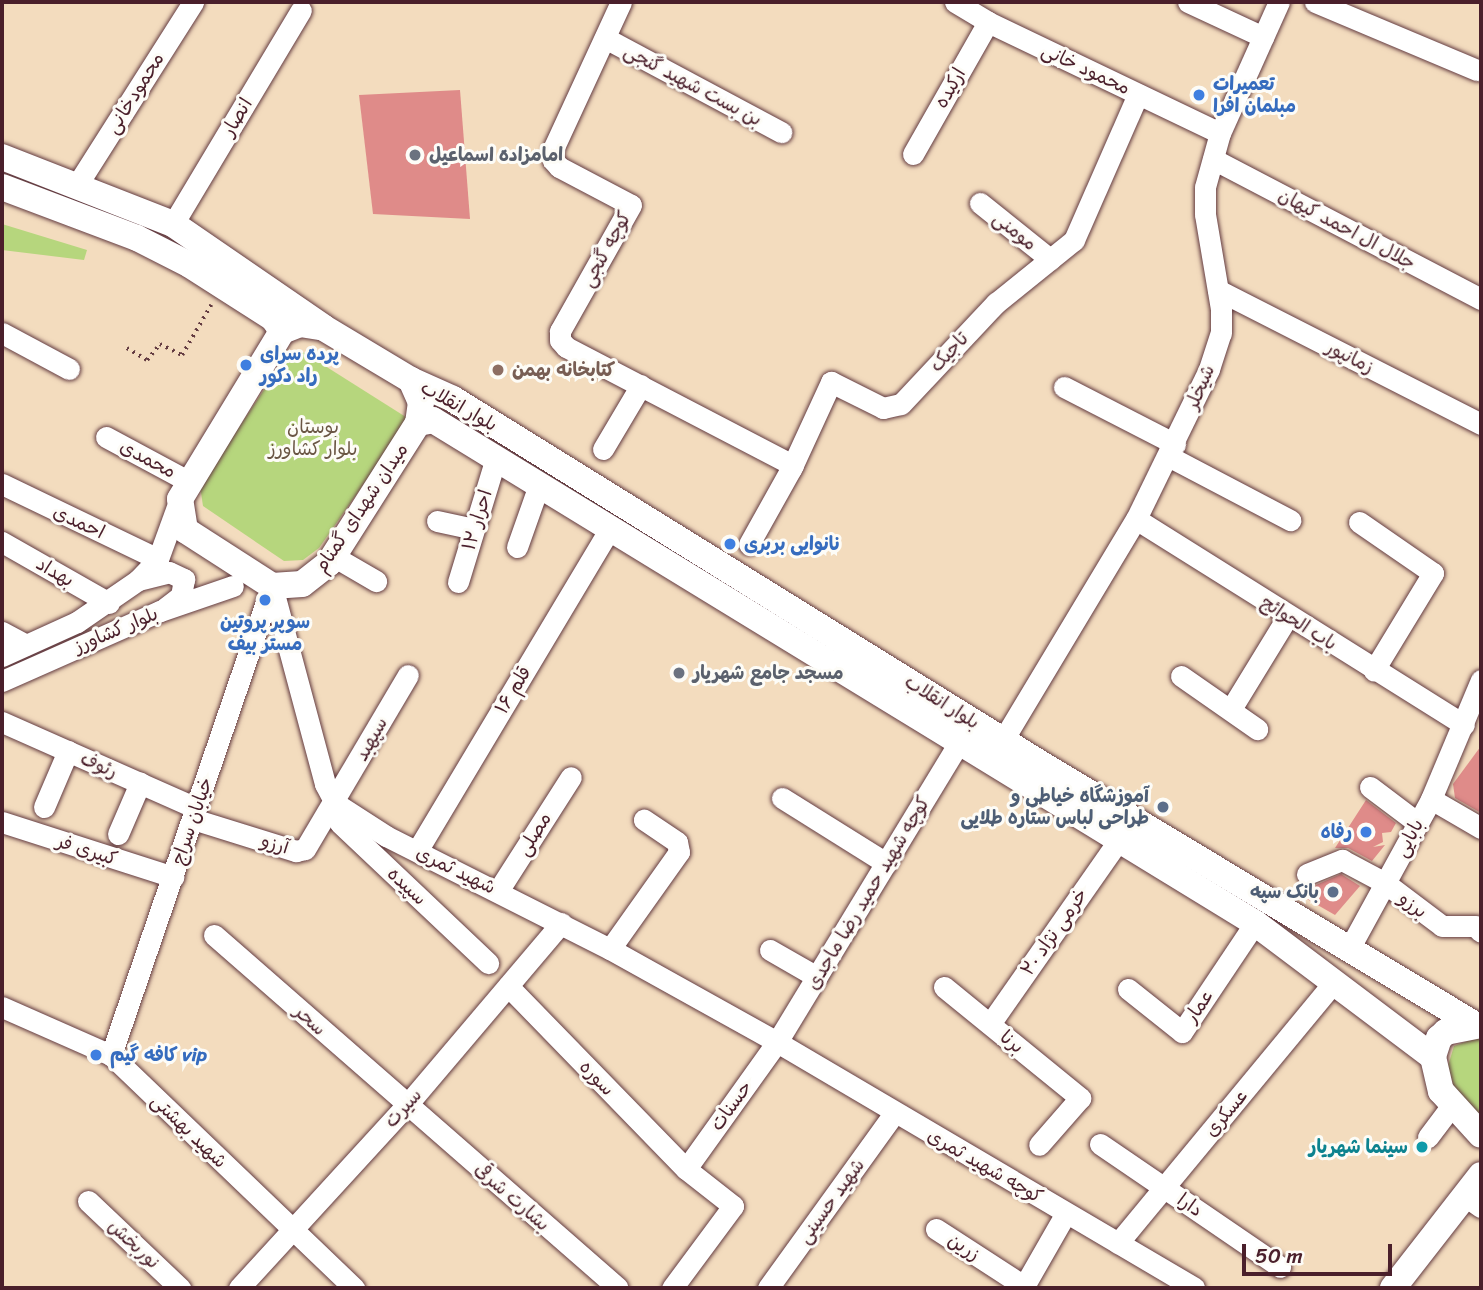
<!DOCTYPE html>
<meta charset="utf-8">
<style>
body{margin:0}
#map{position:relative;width:1483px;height:1290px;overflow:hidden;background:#f3dcbe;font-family:Sriracha,"Playpen Sans Arabic",sans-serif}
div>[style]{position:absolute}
.green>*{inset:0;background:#b6d67d}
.building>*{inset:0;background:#df8b89}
.path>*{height:3.5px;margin-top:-1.75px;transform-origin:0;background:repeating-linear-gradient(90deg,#633b41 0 2px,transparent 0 7px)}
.roads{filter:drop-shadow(0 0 2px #633b41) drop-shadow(0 0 2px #633b41)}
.minor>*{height:21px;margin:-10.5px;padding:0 10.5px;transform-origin:10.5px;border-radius:10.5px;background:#fff}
.major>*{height:26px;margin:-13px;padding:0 13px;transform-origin:13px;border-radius:13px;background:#fff}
.dots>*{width:19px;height:19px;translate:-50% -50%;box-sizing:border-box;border:4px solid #fdfcf7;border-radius:50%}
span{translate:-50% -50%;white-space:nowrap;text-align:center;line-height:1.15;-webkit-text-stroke:6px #fdfcf7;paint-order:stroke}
.street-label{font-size:19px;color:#4a1f2b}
.shop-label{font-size:19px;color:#366cbe;font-weight:700}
.left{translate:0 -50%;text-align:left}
.right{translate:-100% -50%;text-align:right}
.worship-label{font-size:19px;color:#5b616d;font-weight:700}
.education-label{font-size:19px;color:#785e54;font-weight:700}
.park-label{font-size:19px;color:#6a5644}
.service-label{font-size:19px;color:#4e5e75;font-weight:700}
.culture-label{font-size:19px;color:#0d838f;font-weight:700}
.frame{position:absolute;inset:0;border:4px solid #4a1f2b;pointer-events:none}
.scale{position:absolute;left:1242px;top:1244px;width:150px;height:32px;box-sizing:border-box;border:4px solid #4a1f2b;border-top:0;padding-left:9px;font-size:21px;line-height:24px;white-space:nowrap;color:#4a1f2b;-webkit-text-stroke:5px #fdfcf7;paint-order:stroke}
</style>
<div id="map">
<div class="green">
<div style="clip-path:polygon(2px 224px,87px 250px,84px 260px,2px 250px)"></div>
<div style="clip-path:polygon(289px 352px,303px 352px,409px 419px,319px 548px,303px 560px,284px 561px,203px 506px,200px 486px)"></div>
<div style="clip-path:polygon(1481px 1036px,1481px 1116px,1454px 1087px,1448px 1066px,1454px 1046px)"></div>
</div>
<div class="building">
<div style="clip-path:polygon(460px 90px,470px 219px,373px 214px,359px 95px)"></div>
<div style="clip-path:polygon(1481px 746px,1481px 813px,1455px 798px,1453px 784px)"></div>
<div style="clip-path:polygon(1366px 800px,1396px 823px,1391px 832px,1382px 833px,1383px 842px,1373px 847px,1385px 845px,1372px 861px,1348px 848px,1335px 848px)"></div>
<div style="clip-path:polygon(1341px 874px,1360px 886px,1335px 915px,1307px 899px,1316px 885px)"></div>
</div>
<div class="path">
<div style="left:127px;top:348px;width:23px;rotate:31deg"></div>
<div style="left:147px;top:360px;width:21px;rotate:-51deg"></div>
<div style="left:160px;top:344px;width:25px;rotate:27deg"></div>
<div style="left:182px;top:355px;width:58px;rotate:-59.9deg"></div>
</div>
<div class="roads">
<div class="minor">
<div style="left:621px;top:2px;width:162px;rotate:114.8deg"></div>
<div style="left:553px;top:149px;width:11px;rotate:90deg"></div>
<div style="left:553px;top:160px;width:9px;rotate:49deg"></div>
<div style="left:559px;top:167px;width:81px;rotate:27.8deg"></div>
<div style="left:631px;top:205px;width:145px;rotate:119.4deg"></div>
<div style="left:560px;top:331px;width:9px;rotate:90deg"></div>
<div style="left:560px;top:340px;width:9px;rotate:49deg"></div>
<div style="left:566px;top:347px;width:256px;rotate:27.5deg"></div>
<div style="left:955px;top:2px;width:39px;rotate:31deg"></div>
<div style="left:988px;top:22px;width:257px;rotate:25.6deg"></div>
<div style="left:1188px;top:2px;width:83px;rotate:25deg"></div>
<div style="left:1315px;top:2px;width:176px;rotate:22.8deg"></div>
<div style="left:605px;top:38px;width:200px;rotate:28.1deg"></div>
<div style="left:913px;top:154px;width:152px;rotate:-60.4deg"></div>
<div style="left:1213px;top:159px;width:302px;rotate:27.6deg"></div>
<div style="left:77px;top:185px;width:217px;rotate:-57.6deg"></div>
<div style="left:980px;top:203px;width:90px;rotate:38.7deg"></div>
<div style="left:173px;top:224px;width:249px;rotate:-59.1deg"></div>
<div style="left:1218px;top:290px;width:295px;rotate:27deg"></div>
<div style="left:2px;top:333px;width:76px;rotate:28.2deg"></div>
<div style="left:1064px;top:387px;width:125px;rotate:27.2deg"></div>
<div style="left:106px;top:437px;width:95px;rotate:28.2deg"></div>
<div style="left:603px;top:449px;width:74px;rotate:-59.3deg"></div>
<div style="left:1170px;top:457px;width:136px;rotate:27.7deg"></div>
<div style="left:2px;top:484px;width:173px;rotate:25.7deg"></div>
<div style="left:1136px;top:519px;width:387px;rotate:32.1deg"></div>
<div style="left:437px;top:521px;width:38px;rotate:12deg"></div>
<div style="left:1359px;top:522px;width:90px;rotate:34.6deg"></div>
<div style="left:1433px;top:573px;width:114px;rotate:121.3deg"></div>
<div style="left:2px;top:542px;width:123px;rotate:29.7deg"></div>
<div style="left:749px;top:544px;width:86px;rotate:-60.8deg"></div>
<div style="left:791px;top:469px;width:96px;rotate:-65.3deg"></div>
<div style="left:831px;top:382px;width:58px;rotate:26.6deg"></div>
<div style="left:883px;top:408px;width:18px;rotate:-13deg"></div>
<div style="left:901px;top:404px;width:139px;rotate:-46.8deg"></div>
<div style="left:996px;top:303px;width:100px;rotate:-38.9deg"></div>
<div style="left:1074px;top:240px;width:159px;rotate:-66.3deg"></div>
<div style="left:517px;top:547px;width:66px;rotate:-70.5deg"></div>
<div style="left:333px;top:556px;width:50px;rotate:30.2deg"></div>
<div style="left:138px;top:580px;width:32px;rotate:-14deg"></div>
<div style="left:169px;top:572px;width:17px;rotate:25deg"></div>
<div style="left:184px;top:579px;width:17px;rotate:100deg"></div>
<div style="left:181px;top:596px;width:20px;rotate:143deg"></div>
<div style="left:458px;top:582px;width:130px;rotate:-73deg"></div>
<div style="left:272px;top:586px;width:205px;rotate:75deg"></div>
<div style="left:325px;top:784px;width:21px;rotate:62deg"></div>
<div style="left:335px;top:803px;width:61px;rotate:32.9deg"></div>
<div style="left:386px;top:836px;width:251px;rotate:26.8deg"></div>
<div style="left:610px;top:949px;width:191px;rotate:29.1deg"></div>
<div style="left:777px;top:1042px;width:484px;rotate:30.5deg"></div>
<div style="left:2px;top:632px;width:27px;rotate:28deg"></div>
<div style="left:2px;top:656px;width:82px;rotate:-24.4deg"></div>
<div style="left:77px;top:622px;width:74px;rotate:-34.5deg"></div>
<div style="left:138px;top:580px;width:29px;rotate:-46deg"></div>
<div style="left:158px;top:559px;width:59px;rotate:-70deg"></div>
<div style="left:1181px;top:676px;width:93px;rotate:34.9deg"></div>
<div style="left:2px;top:681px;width:173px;rotate:-23.9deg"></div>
<div style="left:160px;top:611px;width:77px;rotate:-18.9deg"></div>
<div style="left:1231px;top:709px;width:109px;rotate:-58.5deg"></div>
<div style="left:2px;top:722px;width:212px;rotate:23.9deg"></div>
<div style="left:1003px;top:740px;width:258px;rotate:-59deg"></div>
<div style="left:1136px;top:519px;width:167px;rotate:-64deg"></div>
<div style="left:1209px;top:369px;width:38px;rotate:-72deg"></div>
<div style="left:1221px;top:333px;width:24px;rotate:-90deg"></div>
<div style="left:1221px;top:309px;width:96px;rotate:-99.6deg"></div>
<div style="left:1205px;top:214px;width:27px;rotate:-90deg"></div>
<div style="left:1205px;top:187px;width:56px;rotate:-74.5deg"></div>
<div style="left:1220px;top:133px;width:144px;rotate:-65.8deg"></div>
<div style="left:1370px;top:787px;width:60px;rotate:36.9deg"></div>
<div style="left:782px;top:798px;width:123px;rotate:32deg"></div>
<div style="left:1431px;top:799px;width:58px;rotate:30.1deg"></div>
<div style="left:336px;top:805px;width:18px;rotate:77deg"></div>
<div style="left:340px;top:823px;width:204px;rotate:43.4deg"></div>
<div style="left:44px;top:807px;width:61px;rotate:-66.8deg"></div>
<div style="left:193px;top:819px;width:108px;rotate:17.3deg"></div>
<div style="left:296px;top:851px;width:9px;rotate:-13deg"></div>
<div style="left:305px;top:849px;width:202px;rotate:-59.4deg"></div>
<div style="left:2px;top:822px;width:180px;rotate:17.8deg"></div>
<div style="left:118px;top:834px;width:56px;rotate:-66.7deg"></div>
<div style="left:417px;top:851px;width:375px;rotate:-59.1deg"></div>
<div style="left:1307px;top:874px;width:38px;rotate:-22deg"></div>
<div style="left:1342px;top:860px;width:49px;rotate:28.1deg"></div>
<div style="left:1385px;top:883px;width:71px;rotate:37deg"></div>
<div style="left:1442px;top:926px;width:33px"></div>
<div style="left:1475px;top:926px;width:8px;rotate:45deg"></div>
<div style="left:498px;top:891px;width:135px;rotate:-57.4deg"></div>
<div style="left:214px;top:935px;width:536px;rotate:41.15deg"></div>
<div style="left:610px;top:949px;width:119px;rotate:-54.6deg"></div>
<div style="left:679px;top:852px;width:10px;rotate:-101deg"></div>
<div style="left:677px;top:842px;width:40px;rotate:-146deg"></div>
<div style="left:1349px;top:949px;width:171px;rotate:-61.3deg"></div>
<div style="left:1431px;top:799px;width:129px;rotate:-67.2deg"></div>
<div style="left:770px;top:950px;width:54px;rotate:29.9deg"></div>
<div style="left:508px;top:986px;width:255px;rotate:45.8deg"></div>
<div style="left:686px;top:1169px;width:60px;rotate:38.2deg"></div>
<div style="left:733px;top:1206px;width:102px;rotate:126.6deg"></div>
<div style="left:944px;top:987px;width:176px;rotate:39.2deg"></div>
<div style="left:1080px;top:1098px;width:62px;rotate:131.1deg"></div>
<div style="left:1128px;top:989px;width:69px;rotate:38.5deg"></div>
<div style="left:1182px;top:1032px;width:131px;rotate:-56.2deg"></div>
<div style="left:2px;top:1007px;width:119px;rotate:23.8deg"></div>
<div style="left:111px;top:1055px;width:337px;rotate:43.8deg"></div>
<div style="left:990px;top:1024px;width:225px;rotate:-55deg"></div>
<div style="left:111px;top:1055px;width:496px;rotate:-71.1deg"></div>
<div style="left:1428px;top:1137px;width:39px;rotate:-53deg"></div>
<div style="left:1100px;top:1144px;width:218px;rotate:34.3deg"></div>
<div style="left:686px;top:1169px;width:156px;rotate:-54.4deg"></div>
<div style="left:777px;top:1042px;width:349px;rotate:-58.7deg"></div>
<div style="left:1465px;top:1196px;width:19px;rotate:35deg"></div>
<div style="left:88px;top:1201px;width:127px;rotate:43.4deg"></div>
<div style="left:936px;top:1229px;width:108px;rotate:33deg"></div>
<div style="left:1118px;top:1243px;width:339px;rotate:-50.4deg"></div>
<div style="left:239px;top:1288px;width:247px;rotate:-47.5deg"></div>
<div style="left:406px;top:1106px;width:240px;rotate:-49.7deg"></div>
<div style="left:768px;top:1288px;width:216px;rotate:-54.2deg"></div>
<div style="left:1023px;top:1288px;width:86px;rotate:-60.2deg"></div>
</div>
<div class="major">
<div style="left:2px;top:157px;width:184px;rotate:21.4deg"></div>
<div style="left:173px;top:224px;width:182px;rotate:34.5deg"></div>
<div style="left:2px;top:187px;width:144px;rotate:20.7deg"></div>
<div style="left:137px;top:238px;width:59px;rotate:27deg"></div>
<div style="left:190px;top:265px;width:98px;rotate:32.6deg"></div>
<div style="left:273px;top:318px;width:16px;rotate:55deg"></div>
<div style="left:300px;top:324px;width:24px;rotate:9deg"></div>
<div style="left:324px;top:328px;width:101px;rotate:30.9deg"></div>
<div style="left:411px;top:380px;width:24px;rotate:66deg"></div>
<div style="left:421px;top:402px;width:21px;rotate:98deg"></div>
<div style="left:418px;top:423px;width:166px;rotate:122.4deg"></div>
<div style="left:329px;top:563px;width:34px;rotate:142deg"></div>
<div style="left:302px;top:584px;width:30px;rotate:176deg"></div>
<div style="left:272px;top:586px;width:103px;rotate:-147.2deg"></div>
<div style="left:185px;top:530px;width:31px;rotate:-99deg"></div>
<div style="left:180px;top:499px;width:197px;rotate:-58.7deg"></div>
<div style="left:282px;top:331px;width:19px;rotate:-21deg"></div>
<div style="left:411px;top:380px;width:46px;rotate:24.3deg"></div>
<div style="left:453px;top:399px;width:688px;rotate:31.82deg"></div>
<div style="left:1038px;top:762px;width:509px;rotate:31deg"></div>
<div style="left:418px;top:423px;width:15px;rotate:-11deg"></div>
<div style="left:433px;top:420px;width:964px;rotate:31.46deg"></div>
<div style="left:1255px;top:923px;width:223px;rotate:37deg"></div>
<div style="left:1481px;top:1025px;width:36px;rotate:169deg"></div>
<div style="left:1446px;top:1032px;width:9px;rotate:139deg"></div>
<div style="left:1439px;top:1038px;width:20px;rotate:108deg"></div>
<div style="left:1433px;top:1057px;width:35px;rotate:77deg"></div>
<div style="left:1441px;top:1091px;width:59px;rotate:47.7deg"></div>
<div style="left:1393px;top:1288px;width:143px;rotate:-52.1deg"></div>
</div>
</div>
<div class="dots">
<div style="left:1199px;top:95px;background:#3f7fe0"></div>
<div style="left:415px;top:155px;background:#6b7280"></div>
<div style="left:246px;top:365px;background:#3f7fe0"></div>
<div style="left:498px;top:370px;background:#8d6e63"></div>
<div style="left:730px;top:544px;background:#3f7fe0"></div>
<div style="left:265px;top:600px;background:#3f7fe0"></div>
<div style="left:679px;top:673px;background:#6b7280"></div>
<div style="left:1163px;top:807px;background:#5c6f8a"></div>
<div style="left:1366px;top:832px;background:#3f7fe0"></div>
<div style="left:1333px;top:892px;background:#5c6f8a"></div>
<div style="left:96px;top:1055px;background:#3f7fe0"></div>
<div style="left:1422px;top:1147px;background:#0f9aa8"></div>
</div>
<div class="street-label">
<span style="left:1086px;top:69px;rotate:25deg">محمود خانی</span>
<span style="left:693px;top:85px;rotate:28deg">بن بست شهید گنجی</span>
<span style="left:950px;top:88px;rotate:-60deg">ارکیده</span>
<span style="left:135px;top:93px;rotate:-58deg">محمودخانی</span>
<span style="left:237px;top:117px;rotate:-59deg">انصار</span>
<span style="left:1347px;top:229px;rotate:28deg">جلال ال احمد کیهان</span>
<span style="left:1015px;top:231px;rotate:39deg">مومنی</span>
<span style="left:606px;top:249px;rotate:-61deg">کوچه گنجی</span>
<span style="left:949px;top:352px;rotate:-47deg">تاجیک</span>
<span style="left:1350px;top:357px;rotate:27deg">زمانپور</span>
<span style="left:1200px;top:387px;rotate:-67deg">شیخلر</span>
<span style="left:459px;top:406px;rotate:29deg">بلوار انقلاب</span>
<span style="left:148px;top:459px;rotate:28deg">محمدی</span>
<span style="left:361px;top:508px;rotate:-56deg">میدان شهدای گمنام</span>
<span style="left:477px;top:520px;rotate:-73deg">احرار ۱۲</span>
<span style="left:79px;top:522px;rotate:25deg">احمدی</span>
<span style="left:55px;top:572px;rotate:30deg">بهداد</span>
<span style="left:1299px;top:623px;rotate:32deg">باب الحوائج</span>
<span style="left:116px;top:630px;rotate:-23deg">بلوار کشاورز</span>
<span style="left:513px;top:690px;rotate:-59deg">قلم ۱۶</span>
<span style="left:942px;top:702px;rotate:32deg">بلوار انقلاب</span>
<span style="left:371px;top:739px;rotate:-61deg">سپهبد</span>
<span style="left:99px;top:765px;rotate:24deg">رئوف</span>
<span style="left:192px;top:821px;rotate:-71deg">خیابان سراج</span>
<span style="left:534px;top:834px;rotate:-58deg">مصلی</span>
<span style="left:1409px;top:838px;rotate:-62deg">بابایی</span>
<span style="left:275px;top:844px;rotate:16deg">آرزو</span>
<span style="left:87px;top:850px;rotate:18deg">کبیری فر</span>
<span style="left:456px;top:870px;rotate:26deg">شهید ثمری</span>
<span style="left:407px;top:886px;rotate:43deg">سپیده</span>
<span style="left:868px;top:893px;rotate:-59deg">کوچه شهید حمید رضا ماجدی</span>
<span style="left:1413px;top:905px;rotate:37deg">برزو</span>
<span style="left:1054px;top:932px;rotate:-55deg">خرمی نژاد ۲۰</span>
<span style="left:1199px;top:1006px;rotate:-56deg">عمار</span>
<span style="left:310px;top:1020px;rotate:42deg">سحر</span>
<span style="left:1012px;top:1042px;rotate:39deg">برنا</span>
<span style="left:597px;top:1078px;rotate:46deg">سوره</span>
<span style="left:731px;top:1106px;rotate:-54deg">حسنات</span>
<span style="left:403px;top:1108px;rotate:-48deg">سیرت</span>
<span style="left:1226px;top:1113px;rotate:-50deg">عسکری</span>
<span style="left:189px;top:1131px;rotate:44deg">شهید بهشتی</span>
<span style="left:985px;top:1166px;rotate:30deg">کوچه شهید ثمری</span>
<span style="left:512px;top:1197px;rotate:41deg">بشارت شرقی</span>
<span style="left:831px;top:1201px;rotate:-54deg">شهید حسینی</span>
<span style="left:1190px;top:1205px;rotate:34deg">دارا</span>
<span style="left:134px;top:1244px;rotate:43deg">نوربخش</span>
<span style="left:964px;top:1247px;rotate:33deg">زرین</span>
</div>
<div class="shop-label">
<span class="left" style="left:1213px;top:95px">تعمیرات<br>مبلمان افرا</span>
<span class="left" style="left:260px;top:365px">پرده سرای<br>راد دکور</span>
<span class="left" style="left:744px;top:544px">نانوایی بربری</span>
<span style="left:265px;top:633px">سوپر پروتین<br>مستر بیف</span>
<span class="right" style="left:1352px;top:832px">رفاه</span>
<span class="left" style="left:110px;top:1055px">کافه گیم vip</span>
</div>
<div class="worship-label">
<span class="left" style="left:429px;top:155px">امامزاده اسماعیل</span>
<span class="left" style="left:693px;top:673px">مسجد جامع شهریار</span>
</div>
<div class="education-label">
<span class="left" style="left:512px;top:370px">کتابخانه بهمن</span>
</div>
<div class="park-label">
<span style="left:313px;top:438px">بوستان<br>بلوار کشاورز</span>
</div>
<div class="service-label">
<span class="right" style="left:1149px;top:807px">آموزشگاه خیاطی و<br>طراحی لباس ستاره طلایی</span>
<span class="right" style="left:1319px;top:892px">بانک سپه</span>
</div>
<div class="culture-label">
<span class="right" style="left:1408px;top:1147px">سینما شهریار</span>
</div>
<div class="frame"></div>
<div class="scale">50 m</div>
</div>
